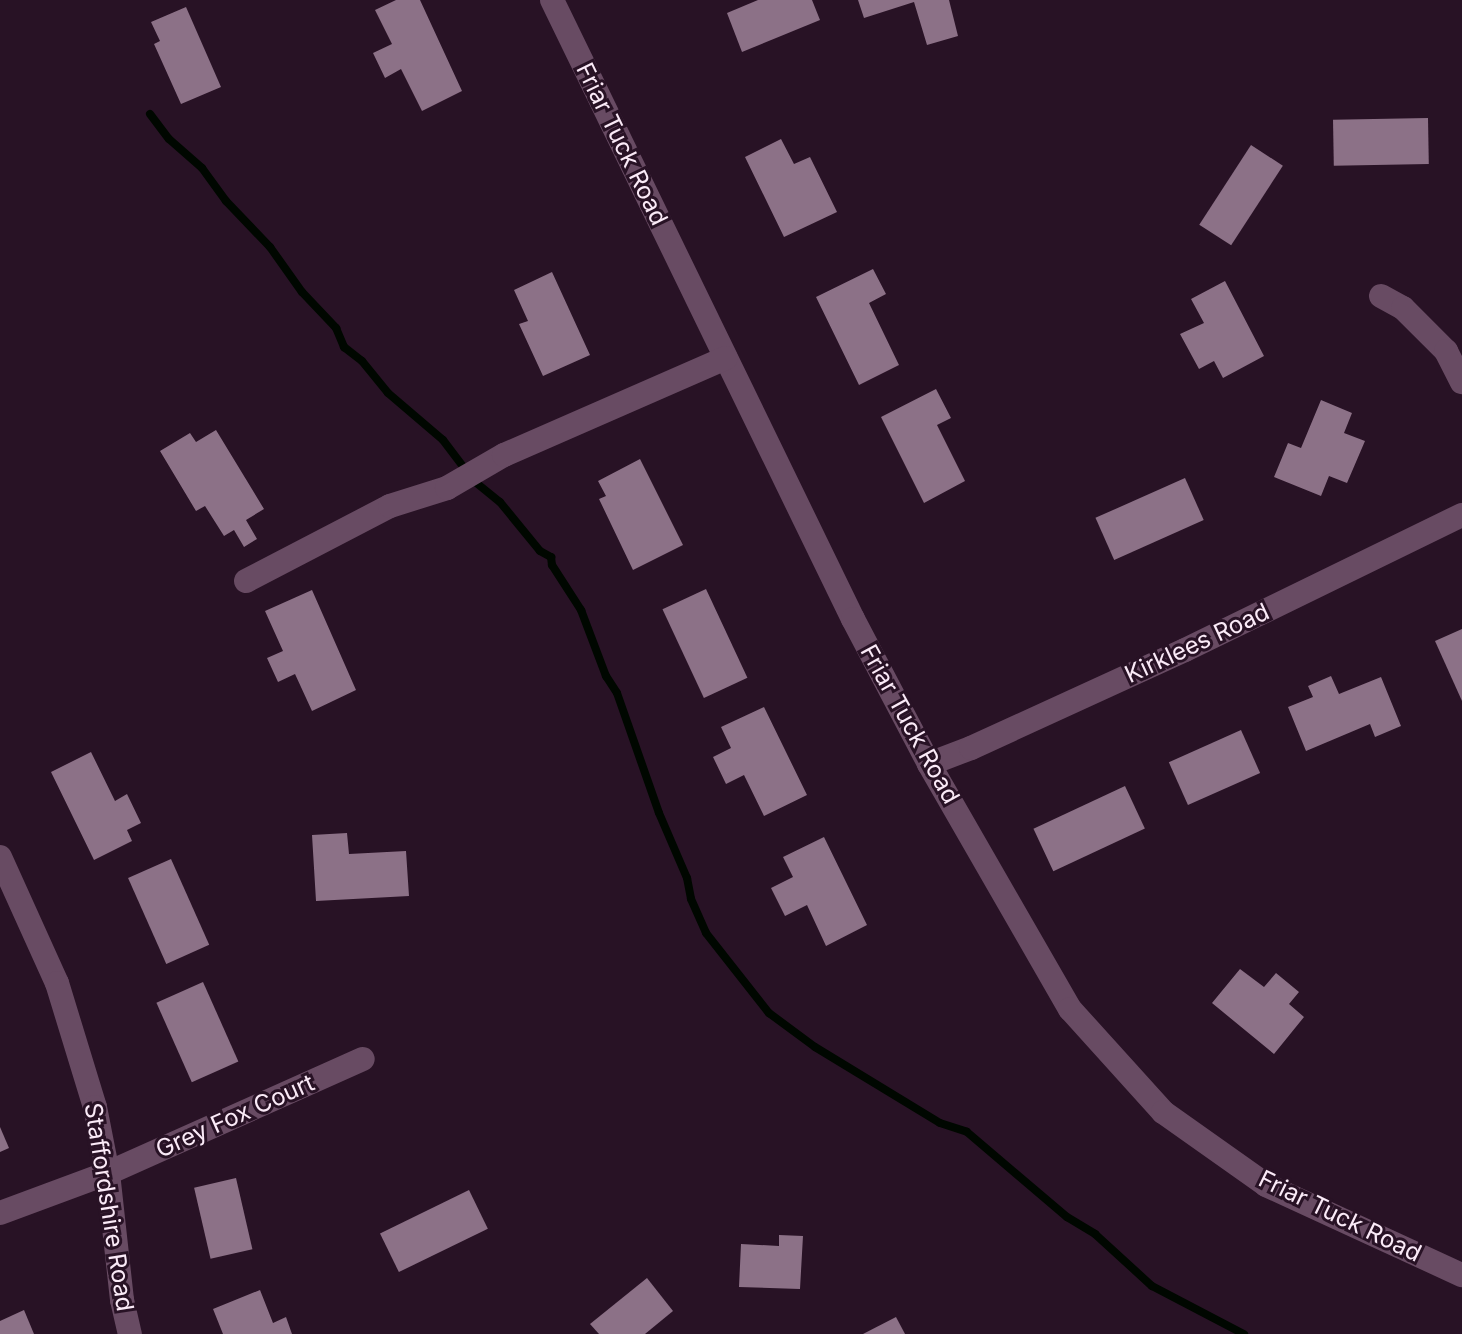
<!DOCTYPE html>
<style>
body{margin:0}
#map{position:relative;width:1462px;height:1334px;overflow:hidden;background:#281225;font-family:Inter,sans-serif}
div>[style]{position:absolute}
.stream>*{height:8px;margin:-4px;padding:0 4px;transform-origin:4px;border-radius:4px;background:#000700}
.building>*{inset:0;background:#8c7187;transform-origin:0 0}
.minor>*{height:24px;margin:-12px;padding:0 12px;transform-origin:12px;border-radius:12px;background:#684b63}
span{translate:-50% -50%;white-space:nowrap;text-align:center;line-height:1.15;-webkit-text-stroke:6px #281225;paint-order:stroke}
.street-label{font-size:24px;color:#faeaf7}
</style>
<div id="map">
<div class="stream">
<div style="left:150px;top:114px;width:31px;rotate:53deg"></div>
<div style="left:169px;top:139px;width:44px;rotate:41.3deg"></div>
<div style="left:202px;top:168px;width:41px;rotate:54deg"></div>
<div style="left:226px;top:201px;width:64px;rotate:46.3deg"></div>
<div style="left:270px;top:247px;width:55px;rotate:54.6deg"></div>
<div style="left:302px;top:292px;width:50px;rotate:46.6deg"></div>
<div style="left:336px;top:328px;width:21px;rotate:67deg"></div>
<div style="left:344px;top:347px;width:23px;rotate:38deg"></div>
<div style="left:362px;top:361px;width:41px;rotate:50.9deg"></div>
<div style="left:388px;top:393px;width:72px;rotate:40.5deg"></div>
<div style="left:443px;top:440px;width:51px;rotate:52.9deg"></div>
<div style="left:474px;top:481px;width:33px;rotate:39deg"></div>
<div style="left:500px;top:502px;width:63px;rotate:50.8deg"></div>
<div style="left:540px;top:551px;width:13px;rotate:29deg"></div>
<div style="left:551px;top:557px;width:8px;rotate:83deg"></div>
<div style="left:552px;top:565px;width:54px;rotate:57.2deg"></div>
<div style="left:581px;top:610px;width:71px;rotate:69.3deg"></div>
<div style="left:606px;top:676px;width:20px;rotate:57deg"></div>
<div style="left:617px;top:693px;width:127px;rotate:70.7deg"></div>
<div style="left:659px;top:813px;width:71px;rotate:66.7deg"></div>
<div style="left:687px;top:878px;width:21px;rotate:79deg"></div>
<div style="left:691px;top:899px;width:37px;rotate:66deg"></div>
<div style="left:706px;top:933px;width:102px;rotate:51.8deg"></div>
<div style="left:769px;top:1013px;width:57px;rotate:36.5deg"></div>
<div style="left:815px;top:1047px;width:146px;rotate:31.3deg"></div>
<div style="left:940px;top:1123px;width:28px;rotate:18deg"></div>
<div style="left:967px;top:1132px;width:131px;rotate:40.4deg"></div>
<div style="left:1067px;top:1217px;width:33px;rotate:31deg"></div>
<div style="left:1095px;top:1234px;width:77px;rotate:42.4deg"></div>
<div style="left:1152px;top:1286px;width:104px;rotate:27.6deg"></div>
</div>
<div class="building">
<div style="clip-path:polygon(396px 0,420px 0,462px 91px,422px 111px,401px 69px,385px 78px,373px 53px,392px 44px,375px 10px)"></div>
<div style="clip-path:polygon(758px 0,812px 0,820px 20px,742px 52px,727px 13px)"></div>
<div style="clip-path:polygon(858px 0,949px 0,958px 36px,927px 45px,914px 2px,864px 18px)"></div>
<div style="clip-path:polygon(186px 7px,221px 87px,181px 104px,154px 44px,160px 41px,151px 22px)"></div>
<div style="left:1428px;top:118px;width:46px;height:95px;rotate:89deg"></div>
<div style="clip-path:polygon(781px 139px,794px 164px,810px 157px,837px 212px,784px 237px,745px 157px)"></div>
<div style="left:1251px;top:145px;width:38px;height:95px;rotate:33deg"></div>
<div style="clip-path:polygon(873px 269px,886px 294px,869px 303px,899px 365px,859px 385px,816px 297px)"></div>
<div style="clip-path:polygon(552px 272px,590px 355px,543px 376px,519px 324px,528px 321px,514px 290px)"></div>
<div style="clip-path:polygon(1225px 281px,1264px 356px,1223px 378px,1214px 361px,1199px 369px,1180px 334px,1204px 323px,1191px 299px)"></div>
<div style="clip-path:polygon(936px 389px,951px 418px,937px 425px,965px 481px,924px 503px,881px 417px)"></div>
<div style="clip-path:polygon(1321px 400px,1352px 413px,1344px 433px,1365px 441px,1347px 483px,1329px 476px,1321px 496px,1274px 477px,1288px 443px,1301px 448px)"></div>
<div style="clip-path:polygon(216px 430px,264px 509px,246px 520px,257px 539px,244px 547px,234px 530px,224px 536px,205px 506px,196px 511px,160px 451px,190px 433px,196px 442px)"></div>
<div style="clip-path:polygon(640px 459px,683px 545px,633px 570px,599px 499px,606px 496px,598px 481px)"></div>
<div style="left:1185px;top:478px;width:46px;height:98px;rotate:66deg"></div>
<div style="left:706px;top:589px;width:98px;height:48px;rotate:65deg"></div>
<div style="clip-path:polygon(312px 590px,356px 690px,312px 711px,295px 674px,278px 682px,267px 658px,283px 651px,265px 611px)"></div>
<div style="clip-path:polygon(1462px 629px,1462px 701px,1435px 641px)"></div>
<div style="clip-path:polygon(1331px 676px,1339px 694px,1381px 677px,1401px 726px,1375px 737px,1370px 724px,1306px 751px,1288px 707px,1313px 697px,1308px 686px)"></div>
<div style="clip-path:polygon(764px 707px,807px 795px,764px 816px,744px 775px,726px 784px,713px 757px,731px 748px,721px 727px)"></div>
<div style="left:1241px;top:730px;width:47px;height:79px;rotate:66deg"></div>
<div style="clip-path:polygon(91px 752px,115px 801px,127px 794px,141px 823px,127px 830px,132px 841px,94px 860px,51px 772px)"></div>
<div style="left:1125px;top:786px;width:47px;height:101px;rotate:65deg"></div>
<div style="clip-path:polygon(347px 833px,349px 854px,406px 851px,409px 896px,316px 901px,312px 835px)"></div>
<div style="clip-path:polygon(824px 837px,867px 925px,826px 946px,807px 905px,785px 916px,771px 888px,793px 877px,783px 857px)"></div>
<div style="left:171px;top:859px;width:94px;height:47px;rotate:66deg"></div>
<div style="clip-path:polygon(1240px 969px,1264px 987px,1276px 973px,1299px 992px,1289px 1004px,1304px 1017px,1274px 1054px,1212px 1003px)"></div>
<div style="left:203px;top:982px;width:87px;height:51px;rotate:66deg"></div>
<div style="clip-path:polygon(0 1127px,9px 1148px,0 1152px)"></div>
<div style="left:236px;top:1178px;width:73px;height:43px;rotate:77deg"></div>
<div style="left:469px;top:1190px;width:43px;height:99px;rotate:64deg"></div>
<div style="clip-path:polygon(779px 1235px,803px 1236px,800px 1289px,739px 1287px,741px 1244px,779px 1246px)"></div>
<div style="clip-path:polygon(647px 1278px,673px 1311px,645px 1334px,599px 1334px,590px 1324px)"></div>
<div style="clip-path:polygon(260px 1290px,273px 1323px,286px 1317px,292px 1334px,223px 1334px,213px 1309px)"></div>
<div style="clip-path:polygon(24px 1310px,34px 1334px,0 1334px,0 1321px)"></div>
<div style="clip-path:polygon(896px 1317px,905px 1334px,863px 1334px)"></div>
</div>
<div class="minor">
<div style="left:552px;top:0;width:688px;rotate:64.07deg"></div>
<div style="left:853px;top:619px;width:164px;rotate:62.3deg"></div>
<div style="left:929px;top:764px;width:283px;rotate:60.1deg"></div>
<div style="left:1070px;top:1009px;width:139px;rotate:47.9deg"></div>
<div style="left:1163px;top:1112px;width:126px;rotate:35.3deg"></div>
<div style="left:1266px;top:1185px;width:216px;rotate:24.7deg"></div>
<div style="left:1381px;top:296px;width:25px;rotate:29deg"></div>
<div style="left:1403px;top:308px;width:61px;rotate:45deg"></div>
<div style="left:1446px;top:351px;width:35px;rotate:63deg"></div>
<div style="left:246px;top:581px;width:162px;rotate:-27.5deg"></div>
<div style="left:390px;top:506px;width:60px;rotate:-17.5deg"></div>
<div style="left:447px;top:488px;width:66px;rotate:-30.1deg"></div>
<div style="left:504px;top:455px;width:242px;rotate:-23.6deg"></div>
<div style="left:929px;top:764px;width:45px;rotate:-20.9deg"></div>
<div style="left:971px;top:748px;width:235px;rotate:-24.6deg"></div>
<div style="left:1185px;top:650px;width:308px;rotate:-26deg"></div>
<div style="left:0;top:857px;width:138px;rotate:65.7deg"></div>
<div style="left:57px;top:983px;width:130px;rotate:73deg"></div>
<div style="left:95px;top:1107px;width:67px;rotate:78.9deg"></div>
<div style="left:108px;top:1173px;width:128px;rotate:83.7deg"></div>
<div style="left:122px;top:1300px;width:35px;rotate:77deg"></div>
<div style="left:0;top:1213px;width:115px;rotate:-20.3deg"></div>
<div style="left:108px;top:1173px;width:279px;rotate:-24.1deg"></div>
</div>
<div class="street-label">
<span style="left:622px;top:144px;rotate:64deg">Friar Tuck Road</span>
<span style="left:1197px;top:643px;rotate:-25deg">Kirklees Road</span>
<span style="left:910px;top:724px;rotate:61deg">Friar Tuck Road</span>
<span style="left:235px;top:1116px;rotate:-24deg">Grey Fox Court</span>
<span style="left:109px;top:1207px;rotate:81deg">Staffordshire Road</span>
<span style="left:1340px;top:1216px;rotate:26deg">Friar Tuck Road</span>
</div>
</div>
